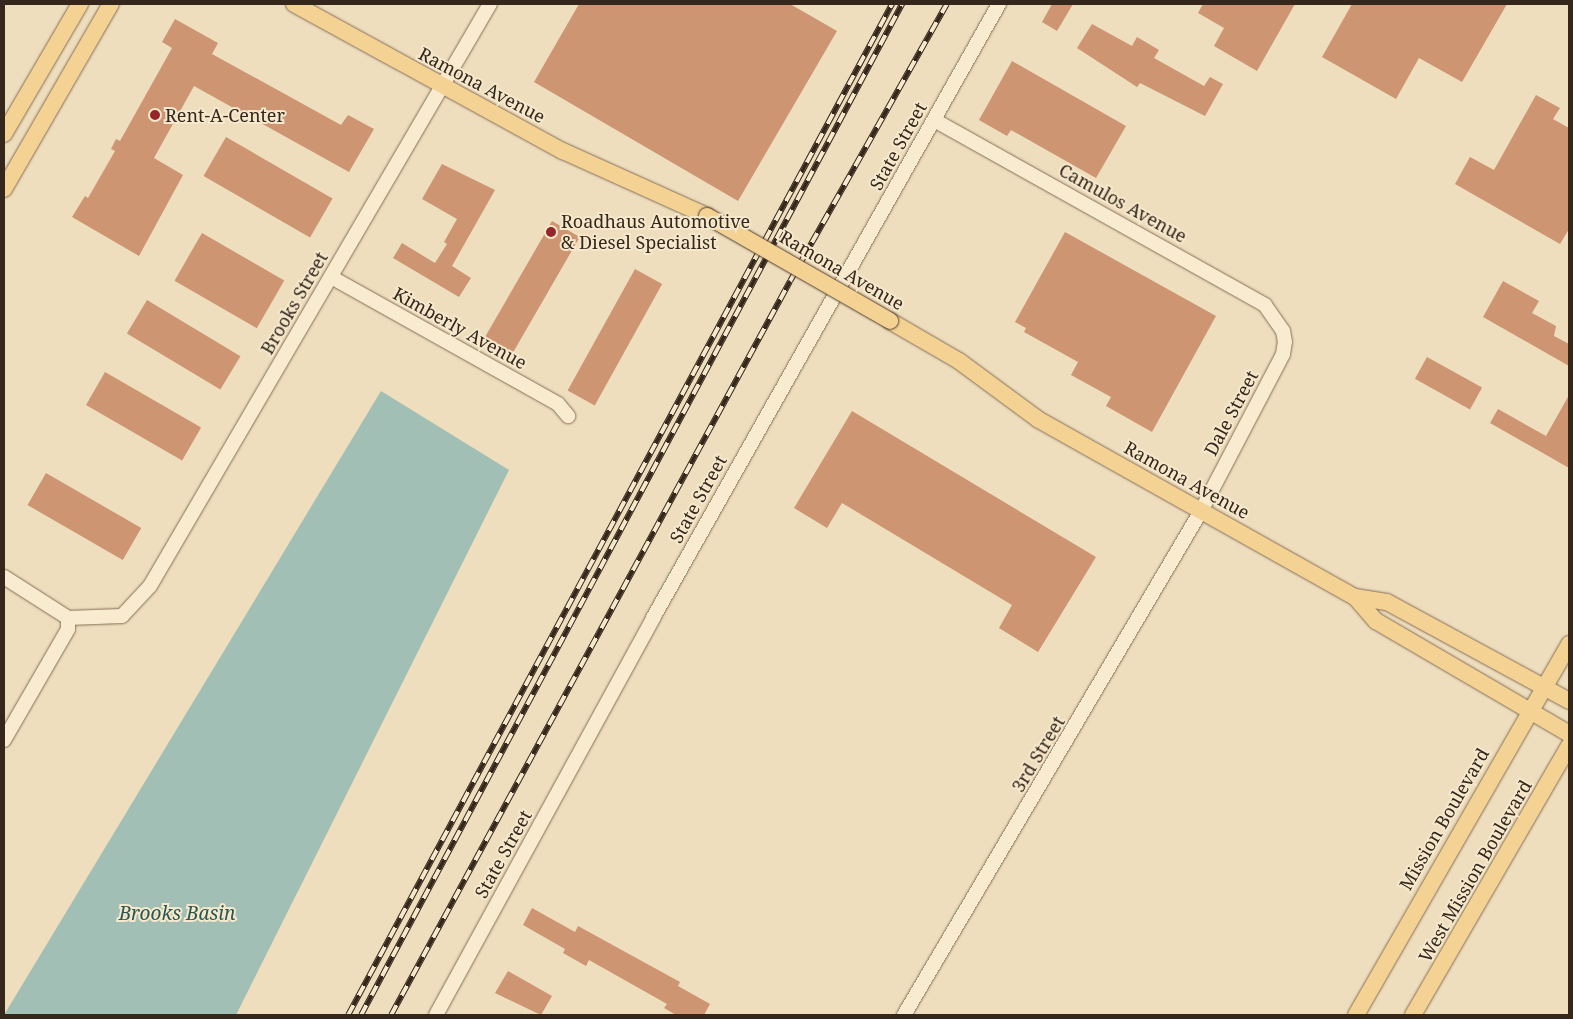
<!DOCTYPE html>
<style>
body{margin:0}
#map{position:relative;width:1573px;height:1019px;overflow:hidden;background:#eedebd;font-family:"Noto Serif",serif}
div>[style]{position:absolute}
.water>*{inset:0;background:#a1bfb5}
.building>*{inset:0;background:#cd9572;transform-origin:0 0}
.roads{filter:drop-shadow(0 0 1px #866e56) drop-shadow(0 0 1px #866e56)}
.minor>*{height:14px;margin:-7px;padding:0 7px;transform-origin:7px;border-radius:7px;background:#f9ebd0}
.major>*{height:16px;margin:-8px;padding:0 8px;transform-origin:8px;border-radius:8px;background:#f3d293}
.rail>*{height:5.5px;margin-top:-2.75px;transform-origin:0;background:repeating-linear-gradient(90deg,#f5e8cc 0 11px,#35271b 0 22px);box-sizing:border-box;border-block:1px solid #35271b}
.bridges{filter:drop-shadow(0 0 1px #533c2b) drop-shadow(0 0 1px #533c2b)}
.major-bridge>*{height:16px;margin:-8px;padding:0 8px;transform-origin:8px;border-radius:8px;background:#f3d293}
.dots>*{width:14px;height:14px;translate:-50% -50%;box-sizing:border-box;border:2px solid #f5e8cc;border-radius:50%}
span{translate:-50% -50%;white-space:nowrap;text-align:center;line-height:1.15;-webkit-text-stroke:4px #f5e8cc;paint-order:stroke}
.street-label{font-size:18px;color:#35271b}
.poi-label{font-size:18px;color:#35271b}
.left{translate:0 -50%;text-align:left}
.water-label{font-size:19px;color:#2a5551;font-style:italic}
.frame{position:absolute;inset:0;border:5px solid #35271b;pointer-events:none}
</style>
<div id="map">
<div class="water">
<div style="clip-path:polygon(381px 391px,509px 470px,236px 1015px,4px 1015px)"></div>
</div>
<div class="building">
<div style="clip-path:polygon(579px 4px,790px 4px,837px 31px,738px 201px,534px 82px)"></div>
<div style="clip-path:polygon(1052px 4px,1073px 4px,1057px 31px,1042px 22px)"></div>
<div style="clip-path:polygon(1203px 4px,1295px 4px,1257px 71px,1214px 46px,1224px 28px,1198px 13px)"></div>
<div style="clip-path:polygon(1352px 4px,1507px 4px,1462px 82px,1419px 58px,1396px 99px,1322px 57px)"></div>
<div style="clip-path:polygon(175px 19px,218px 43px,212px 54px,341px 125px,348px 115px,374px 129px,349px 172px,194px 86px,154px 158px,183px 175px,139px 256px,72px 217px,85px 196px,88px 198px,115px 151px,111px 149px,116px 139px,120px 141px,172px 48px,162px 42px)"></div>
<div style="clip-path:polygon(1092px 24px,1132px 46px,1137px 37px,1159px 50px,1154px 58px,1204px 86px,1210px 77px,1223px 84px,1205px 116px,1140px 83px,1137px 87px,1077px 48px)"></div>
<div style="clip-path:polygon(1012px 61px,1126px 126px,1096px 178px,1011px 130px,1007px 136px,979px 120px)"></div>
<div style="clip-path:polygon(1536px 95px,1560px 108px,1553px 119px,1569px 128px,1569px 229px,1560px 244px,1455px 184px,1470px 157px,1494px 170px)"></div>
<div style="left:226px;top:137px;width:123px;height:45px;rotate:30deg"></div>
<div style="clip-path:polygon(442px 164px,495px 190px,452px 266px,471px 278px,459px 297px,393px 258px,402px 243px,435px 263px,447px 244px,444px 242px,457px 219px,422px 199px)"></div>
<div style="left:552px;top:221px;width:32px;height:138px;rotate:30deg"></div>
<div style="clip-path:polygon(1065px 232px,1216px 316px,1152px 432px,1106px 406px,1111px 397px,1071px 375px,1078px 362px,1024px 332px,1026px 328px,1015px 322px)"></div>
<div style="left:202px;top:233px;width:95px;height:55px;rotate:30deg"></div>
<div style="left:635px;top:269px;width:31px;height:139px;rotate:29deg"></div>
<div style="clip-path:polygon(1503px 281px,1539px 301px,1532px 313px,1556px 326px,1554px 336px,1569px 344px,1569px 366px,1483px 317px)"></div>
<div style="left:147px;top:300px;width:109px;height:39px;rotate:31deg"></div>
<div style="left:1427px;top:357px;width:63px;height:25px;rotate:29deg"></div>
<div style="left:105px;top:372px;width:111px;height:38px;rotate:30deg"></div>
<div style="clip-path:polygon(1569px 395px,1569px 468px,1490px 423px,1498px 409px,1546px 436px)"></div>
<div style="clip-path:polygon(852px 411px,1096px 557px,1038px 652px,999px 628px,1012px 605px,842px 503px,827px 528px,794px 508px)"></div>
<div style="left:46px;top:473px;width:110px;height:37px;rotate:30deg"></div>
<div style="clip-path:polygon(532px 908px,575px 932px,578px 926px,680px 982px,678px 986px,710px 1004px,704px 1015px,676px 1015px,664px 1008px,667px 1004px,589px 960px,586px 966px,563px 953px,565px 949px,523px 925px)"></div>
<div style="clip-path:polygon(508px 971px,552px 996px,541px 1015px,495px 993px)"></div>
</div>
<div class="roads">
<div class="minor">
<div style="left:331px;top:277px;width:260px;rotate:29.2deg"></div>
<div style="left:558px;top:404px;width:16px;rotate:50deg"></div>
<div style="left:4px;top:577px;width:76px;rotate:32.6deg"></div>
<div style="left:68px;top:618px;width:54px;rotate:-2.1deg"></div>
<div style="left:122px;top:616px;width:41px;rotate:-47deg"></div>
<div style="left:150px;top:586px;width:674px;rotate:-59.71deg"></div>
<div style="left:4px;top:740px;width:128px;rotate:-60deg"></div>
<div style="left:68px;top:629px;width:11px;rotate:-90deg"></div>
<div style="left:436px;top:1015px;width:452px;rotate:-61.3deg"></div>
<div style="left:653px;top:618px;width:705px;rotate:-60.6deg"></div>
<div style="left:904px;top:1015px;width:585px;rotate:-59.49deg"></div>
<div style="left:1201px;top:511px;width:177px;rotate:-62.4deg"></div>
<div style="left:1283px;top:354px;width:12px;rotate:-81deg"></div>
<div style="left:1285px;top:342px;width:11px;rotate:-100deg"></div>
<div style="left:1283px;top:331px;width:32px;rotate:-125deg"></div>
<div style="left:1265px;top:305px;width:379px;rotate:-150.8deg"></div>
</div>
<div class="major">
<div style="left:294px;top:4px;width:307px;rotate:28.7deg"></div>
<div style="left:563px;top:151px;width:158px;rotate:24.3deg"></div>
<div style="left:4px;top:134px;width:151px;rotate:-59.7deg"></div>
<div style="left:4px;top:189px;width:214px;rotate:-60deg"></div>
<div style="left:890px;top:321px;width:80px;rotate:30.1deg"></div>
<div style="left:959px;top:361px;width:99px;rotate:36.4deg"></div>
<div style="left:1039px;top:420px;width:362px;rotate:29.3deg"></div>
<div style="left:1355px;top:597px;width:32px;rotate:49deg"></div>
<div style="left:1376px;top:621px;width:224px;rotate:30.3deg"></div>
<div style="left:1355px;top:597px;width:32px;rotate:9deg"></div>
<div style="left:1387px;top:602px;width:207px;rotate:28.5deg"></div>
<div style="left:1356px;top:1015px;width:428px;rotate:-60.1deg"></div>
<div style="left:1413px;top:1015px;width:311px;rotate:-59.9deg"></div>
</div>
</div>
<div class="rail">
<div style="left:348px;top:1015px;width:1148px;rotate:-61.72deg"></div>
<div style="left:361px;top:1015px;width:1147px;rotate:-61.85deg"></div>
<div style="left:391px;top:1015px;width:835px;rotate:-61.47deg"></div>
<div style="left:790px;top:281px;width:318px;rotate:-60.5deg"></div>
</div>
<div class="bridges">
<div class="major-bridge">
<div style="left:707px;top:216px;width:211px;rotate:29.8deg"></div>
</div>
</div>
<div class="dots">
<div style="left:155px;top:115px;background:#952529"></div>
<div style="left:551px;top:232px;background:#952529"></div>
</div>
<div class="street-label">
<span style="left:482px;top:85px;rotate:28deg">Ramona Avenue</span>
<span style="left:898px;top:146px;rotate:-61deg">State Street</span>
<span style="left:1123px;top:203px;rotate:29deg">Camulos Avenue</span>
<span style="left:842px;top:270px;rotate:30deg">Ramona Avenue</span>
<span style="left:294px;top:303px;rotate:-60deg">Brooks Street</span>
<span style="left:460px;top:328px;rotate:29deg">Kimberly Avenue</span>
<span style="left:1231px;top:413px;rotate:-62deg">Dale Street</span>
<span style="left:1187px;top:480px;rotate:29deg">Ramona Avenue</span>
<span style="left:698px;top:499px;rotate:-61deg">State Street</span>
<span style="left:1038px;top:754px;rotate:-59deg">3rd Street</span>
<span style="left:1444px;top:819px;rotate:-60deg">Mission Boulevard</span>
<span style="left:503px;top:854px;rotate:-61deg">State Street</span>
<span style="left:1475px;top:871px;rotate:-60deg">West Mission Boulevard</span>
</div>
<div class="poi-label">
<span class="left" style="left:165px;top:115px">Rent-A-Center</span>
<span class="left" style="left:561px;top:232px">Roadhaus Automotive<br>&amp; Diesel Specialist</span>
</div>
<div class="water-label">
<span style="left:177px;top:914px">Brooks Basin</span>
</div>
<div class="frame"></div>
</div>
